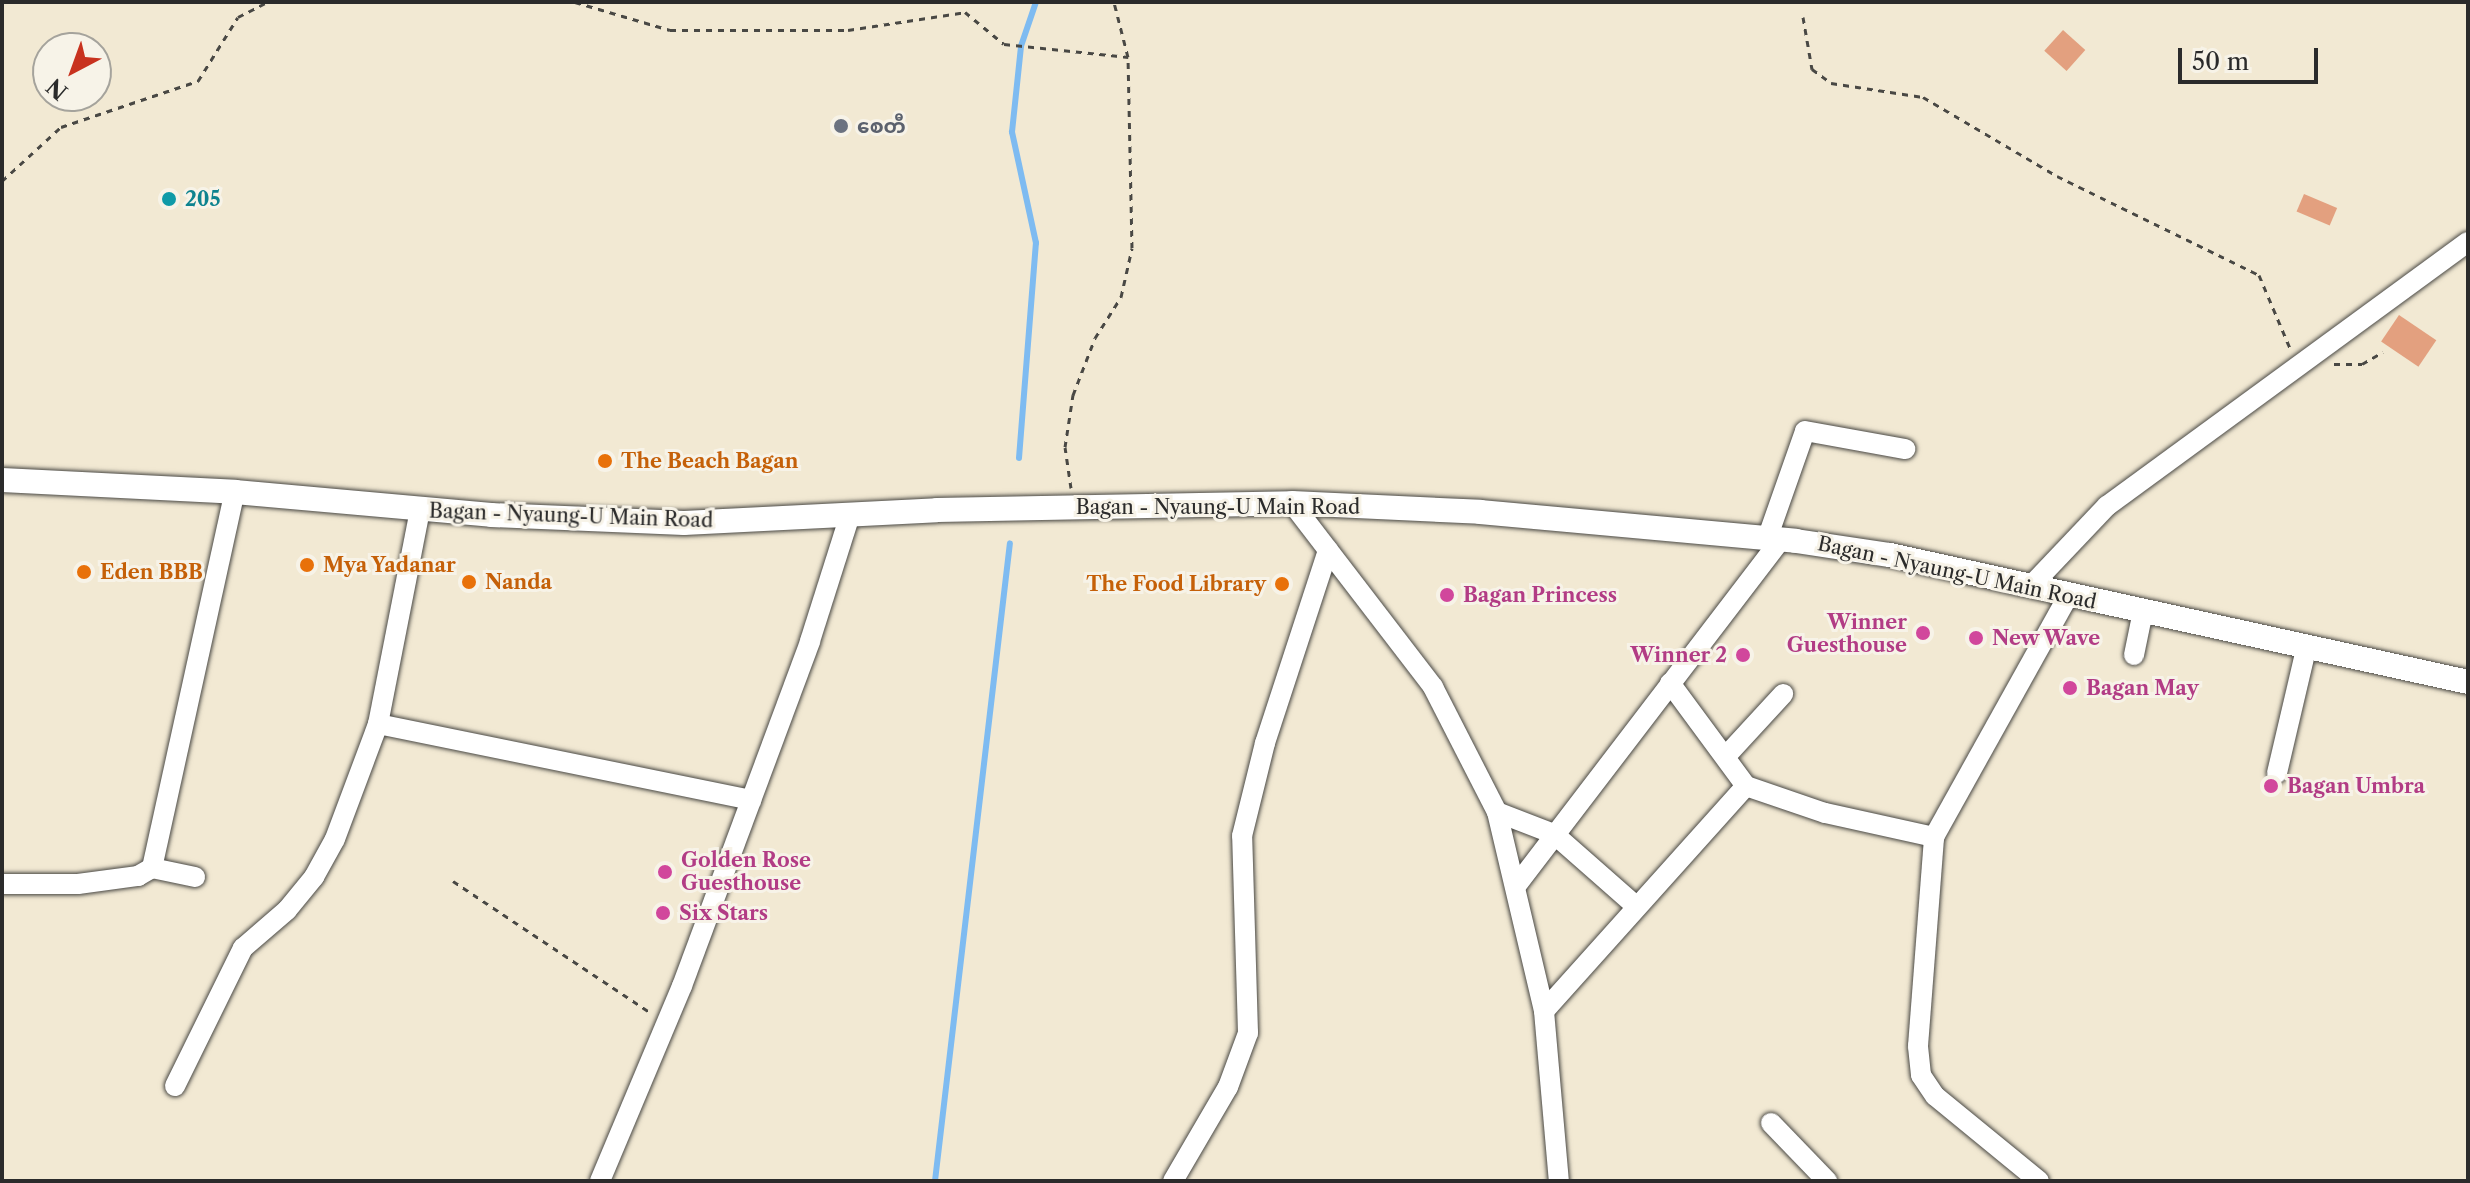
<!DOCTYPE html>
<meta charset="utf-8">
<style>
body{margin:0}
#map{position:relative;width:2470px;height:1183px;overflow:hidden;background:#f2e9d3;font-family:"Libre Caslon Text","Noto Sans Myanmar",serif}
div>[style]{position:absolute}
.stream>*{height:6px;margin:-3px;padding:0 3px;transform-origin:3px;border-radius:3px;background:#7ebbf1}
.building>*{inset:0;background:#e3a07f;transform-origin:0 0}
.path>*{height:3px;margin-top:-1.5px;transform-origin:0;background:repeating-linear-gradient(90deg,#494844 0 6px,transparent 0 12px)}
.roads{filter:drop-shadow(0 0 2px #494844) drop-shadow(0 0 2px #494844)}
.minor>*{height:20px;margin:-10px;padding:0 10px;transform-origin:10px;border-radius:10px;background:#fff}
.major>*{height:24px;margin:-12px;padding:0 12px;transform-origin:12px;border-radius:12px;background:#fff}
.dots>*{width:22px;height:22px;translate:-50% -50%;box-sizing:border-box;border:4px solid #f7f3e8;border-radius:50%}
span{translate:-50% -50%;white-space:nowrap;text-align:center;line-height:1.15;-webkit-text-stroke:6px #f7f3e8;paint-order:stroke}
.worship-label{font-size:20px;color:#5b616d;font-weight:700}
.left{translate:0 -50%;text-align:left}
.culture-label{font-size:20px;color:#0d838f;font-weight:700}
.food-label{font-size:20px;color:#c56008;font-weight:700}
.right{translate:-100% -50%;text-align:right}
.street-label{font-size:20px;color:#2b2b2b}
.hotel-label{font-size:20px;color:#b23c85;font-weight:700}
.frame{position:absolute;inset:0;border:4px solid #2b2b2b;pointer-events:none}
.north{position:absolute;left:32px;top:32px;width:80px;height:80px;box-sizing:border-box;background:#f7f3e8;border:2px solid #a5a39c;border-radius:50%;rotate:221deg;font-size:22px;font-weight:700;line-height:32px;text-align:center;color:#2b2b2b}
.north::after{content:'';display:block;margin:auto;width:28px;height:36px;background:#c8321e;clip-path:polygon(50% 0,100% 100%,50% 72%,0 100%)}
.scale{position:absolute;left:2178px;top:48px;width:140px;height:36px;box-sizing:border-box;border:4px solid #2b2b2b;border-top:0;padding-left:10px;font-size:24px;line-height:28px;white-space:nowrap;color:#2b2b2b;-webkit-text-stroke:6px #f7f3e8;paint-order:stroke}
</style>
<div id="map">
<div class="stream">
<div style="left:1019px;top:458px;width:216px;rotate:-85.5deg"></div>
<div style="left:1036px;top:243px;width:114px;rotate:-102.2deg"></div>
<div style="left:1012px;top:132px;width:86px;rotate:-84deg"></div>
<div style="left:1021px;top:46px;width:46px;rotate:-71.2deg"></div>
<div style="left:935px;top:1181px;width:642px;rotate:-83.3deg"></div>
</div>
<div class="building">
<div style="left:2063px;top:30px;width:30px;height:28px;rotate:42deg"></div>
<div style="left:2304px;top:194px;width:36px;height:19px;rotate:23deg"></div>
<div style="left:2399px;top:315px;width:45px;height:32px;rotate:34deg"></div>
</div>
<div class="path">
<div style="left:575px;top:2px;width:99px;rotate:16.4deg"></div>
<div style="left:670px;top:30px;width:178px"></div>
<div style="left:848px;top:30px;width:118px;rotate:-8.7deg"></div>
<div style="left:965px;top:12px;width:50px;rotate:39.4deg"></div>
<div style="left:1004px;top:44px;width:125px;rotate:6deg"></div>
<div style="left:1803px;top:17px;width:53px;rotate:80.2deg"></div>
<div style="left:1812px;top:69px;width:24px;rotate:36deg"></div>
<div style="left:1831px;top:83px;width:93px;rotate:8.7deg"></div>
<div style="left:1923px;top:97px;width:156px;rotate:30.5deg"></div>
<div style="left:2057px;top:176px;width:225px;rotate:26.1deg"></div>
<div style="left:2259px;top:275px;width:79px;rotate:67deg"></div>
<div style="left:2px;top:181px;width:80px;rotate:-42.5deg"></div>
<div style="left:61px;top:127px;width:145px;rotate:-18.6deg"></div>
<div style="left:198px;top:81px;width:75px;rotate:-58deg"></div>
<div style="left:238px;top:17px;width:33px;rotate:-27deg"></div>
<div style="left:2334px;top:364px;width:28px"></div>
<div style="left:2362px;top:364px;width:24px;rotate:-30deg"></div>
<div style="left:1071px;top:488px;width:41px;rotate:-98.3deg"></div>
<div style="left:1065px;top:447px;width:53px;rotate:-81.3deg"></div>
<div style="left:1073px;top:395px;width:61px;rotate:-68.9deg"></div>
<div style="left:1095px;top:338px;width:49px;rotate:-57.6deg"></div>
<div style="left:1121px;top:297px;width:50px;rotate:-77.3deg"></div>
<div style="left:1132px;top:248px;width:191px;rotate:-91.2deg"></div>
<div style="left:1128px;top:57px;width:57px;rotate:-104.3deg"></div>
<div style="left:453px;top:881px;width:238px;rotate:33.7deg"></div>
</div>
<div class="roads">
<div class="minor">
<div style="left:1292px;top:503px;width:232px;rotate:52.5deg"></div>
<div style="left:1433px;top:687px;width:140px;rotate:62.9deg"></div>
<div style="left:1497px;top:812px;width:204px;rotate:76.7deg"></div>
<div style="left:1544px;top:1011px;width:171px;rotate:85deg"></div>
<div style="left:1767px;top:539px;width:114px;rotate:-70.6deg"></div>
<div style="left:1805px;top:431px;width:102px;rotate:10.2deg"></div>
<div style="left:2030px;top:587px;width:112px;rotate:-46.5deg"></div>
<div style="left:2107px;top:506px;width:447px;rotate:-36.2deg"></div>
<div style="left:2134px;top:655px;width:45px;rotate:-78.4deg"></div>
<div style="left:1670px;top:683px;width:128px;rotate:53.6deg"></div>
<div style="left:1746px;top:786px;width:83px;rotate:18.9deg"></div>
<div style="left:1825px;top:813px;width:112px;rotate:12.4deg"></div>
<div style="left:378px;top:724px;width:381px;rotate:11.5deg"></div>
<div style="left:1727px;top:755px;width:83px;rotate:-47.4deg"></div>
<div style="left:2277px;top:773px;width:127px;rotate:-76.8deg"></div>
<div style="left:1497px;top:812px;width:61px;rotate:21.1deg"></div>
<div style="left:1554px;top:834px;width:109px;rotate:41.3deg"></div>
<div style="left:152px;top:868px;width:44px;rotate:11.8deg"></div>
<div style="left:2px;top:884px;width:76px"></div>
<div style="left:78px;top:884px;width:61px;rotate:-7.6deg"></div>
<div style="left:138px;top:876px;width:16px;rotate:-30deg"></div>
<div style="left:152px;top:868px;width:385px;rotate:-77.6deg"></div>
<div style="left:1516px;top:886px;width:436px;rotate:-52.6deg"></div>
<div style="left:1544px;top:1011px;width:302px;rotate:-48.1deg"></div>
<div style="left:175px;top:1086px;width:154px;rotate:-63.8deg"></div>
<div style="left:243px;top:948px;width:58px;rotate:-40.8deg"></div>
<div style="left:287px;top:910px;width:43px;rotate:-50.7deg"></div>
<div style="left:314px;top:877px;width:43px;rotate:-61.1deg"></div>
<div style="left:335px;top:839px;width:123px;rotate:-69.5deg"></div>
<div style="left:378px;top:724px;width:218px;rotate:-78.9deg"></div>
<div style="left:1771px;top:1123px;width:81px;rotate:46deg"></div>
<div style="left:600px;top:1181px;width:212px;rotate:-67.2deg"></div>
<div style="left:682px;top:986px;width:368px;rotate:-69.6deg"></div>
<div style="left:810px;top:641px;width:129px;rotate:-72.4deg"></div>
<div style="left:1173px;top:1181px;width:109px;rotate:-59.7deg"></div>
<div style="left:1228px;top:1087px;width:58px;rotate:-69.7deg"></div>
<div style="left:1248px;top:1033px;width:197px;rotate:-91.7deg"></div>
<div style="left:1242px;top:836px;width:96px;rotate:-76.1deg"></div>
<div style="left:1265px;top:743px;width:203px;rotate:-71.9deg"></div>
<div style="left:2039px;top:1181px;width:134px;rotate:-140.7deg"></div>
<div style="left:1935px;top:1096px;width:25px;rotate:-124deg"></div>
<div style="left:1921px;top:1075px;width:29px;rotate:-96deg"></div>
<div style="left:1918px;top:1046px;width:210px;rotate:-85.6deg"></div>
<div style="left:1934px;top:837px;width:276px;rotate:-60.9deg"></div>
</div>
<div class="major">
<div style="left:2px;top:480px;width:233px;rotate:2.9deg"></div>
<div style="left:235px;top:492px;width:257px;rotate:5.1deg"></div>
<div style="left:491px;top:515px;width:193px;rotate:2.4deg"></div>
<div style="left:684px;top:523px;width:253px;rotate:-2.9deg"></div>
<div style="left:937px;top:510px;width:355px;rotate:-1.1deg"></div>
<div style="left:1292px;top:503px;width:188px;rotate:2.7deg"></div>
<div style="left:1480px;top:512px;width:317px;rotate:5.2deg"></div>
<div style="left:1796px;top:541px;width:95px;rotate:8.5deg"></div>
<div style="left:1890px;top:555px;width:592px;rotate:12.39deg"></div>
</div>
</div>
<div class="dots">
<div style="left:841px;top:126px;background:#6b7280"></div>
<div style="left:169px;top:199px;background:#0f9aa8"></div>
<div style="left:605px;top:461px;background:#e8710a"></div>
<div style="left:307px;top:565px;background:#e8710a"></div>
<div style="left:84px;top:572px;background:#e8710a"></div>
<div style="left:469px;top:582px;background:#e8710a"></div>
<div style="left:1282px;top:584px;background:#e8710a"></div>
<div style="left:1447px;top:595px;background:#d1479c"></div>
<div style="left:1923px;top:633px;background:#d1479c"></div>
<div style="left:1976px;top:638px;background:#d1479c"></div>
<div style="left:1743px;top:655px;background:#d1479c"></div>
<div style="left:2070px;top:688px;background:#d1479c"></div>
<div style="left:2271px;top:786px;background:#d1479c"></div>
<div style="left:665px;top:872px;background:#d1479c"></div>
<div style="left:663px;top:913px;background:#d1479c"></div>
</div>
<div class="worship-label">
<span class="left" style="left:857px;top:126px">စေတီ</span>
</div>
<div class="culture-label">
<span class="left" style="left:185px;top:199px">205</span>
</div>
<div class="food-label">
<span class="left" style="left:621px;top:461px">The Beach Bagan</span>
<span class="left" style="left:323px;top:565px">Mya Yadanar</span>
<span class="left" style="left:100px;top:572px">Eden BBB</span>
<span class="left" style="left:485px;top:582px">Nanda</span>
<span class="right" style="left:1266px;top:584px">The Food Library</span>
</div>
<div class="street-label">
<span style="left:1218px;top:507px">Bagan - Nyaung-U Main Road</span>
<span style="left:571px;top:516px;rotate:2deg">Bagan - Nyaung-U Main Road</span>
<span style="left:1957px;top:573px;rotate:12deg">Bagan - Nyaung-U Main Road</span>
</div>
<div class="hotel-label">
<span class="left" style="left:1463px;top:595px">Bagan Princess</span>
<span class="right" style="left:1907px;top:634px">Winner<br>Guesthouse</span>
<span class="left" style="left:1992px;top:638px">New Wave</span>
<span class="right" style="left:1727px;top:655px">Winner 2</span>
<span class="left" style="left:2086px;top:688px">Bagan May</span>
<span class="left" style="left:2287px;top:786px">Bagan Umbra</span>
<span class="left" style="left:681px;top:872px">Golden Rose<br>Guesthouse</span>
<span class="left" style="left:679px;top:913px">Six Stars</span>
</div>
<div class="frame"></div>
<div class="north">N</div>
<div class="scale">50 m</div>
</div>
